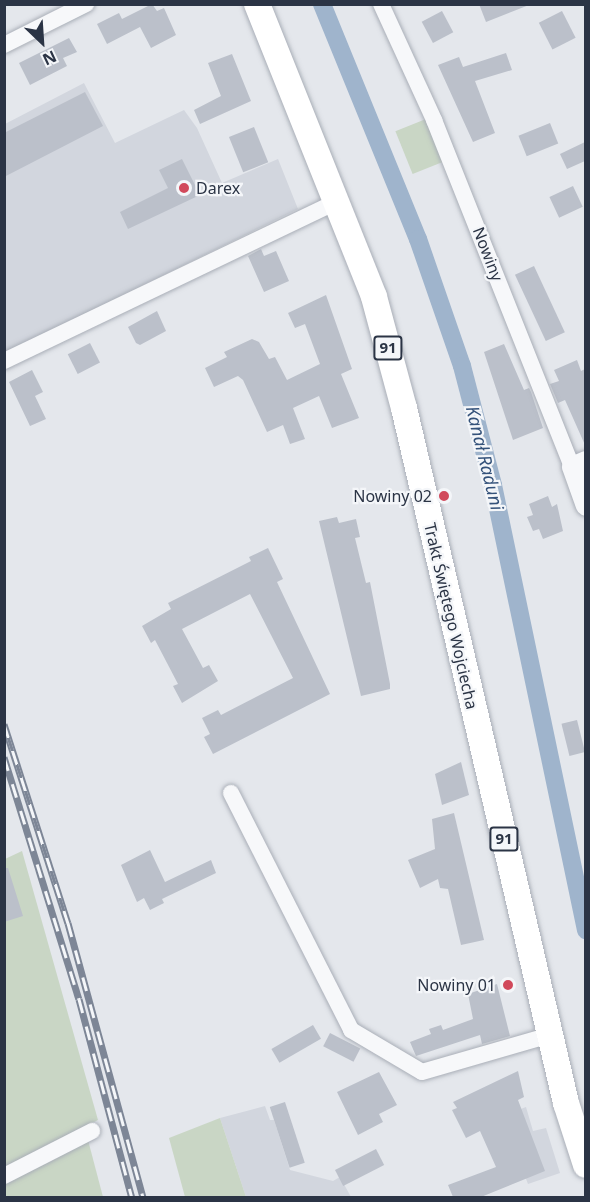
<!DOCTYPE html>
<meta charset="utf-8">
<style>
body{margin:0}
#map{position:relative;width:590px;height:1202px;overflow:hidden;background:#e4e7ec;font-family:"Noto Sans",sans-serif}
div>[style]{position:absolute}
.built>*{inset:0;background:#d2d6de}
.green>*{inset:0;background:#c9d6c5;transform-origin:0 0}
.canal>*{height:18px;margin:-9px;padding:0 9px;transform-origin:9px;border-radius:9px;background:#9fb4cc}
.building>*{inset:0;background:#bbc0ca;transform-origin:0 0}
.roads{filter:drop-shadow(0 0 2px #a9aeb7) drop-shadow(0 0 2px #a9aeb7)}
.minor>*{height:16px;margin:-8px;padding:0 8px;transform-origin:8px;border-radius:8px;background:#f7f8fa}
.tertiary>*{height:20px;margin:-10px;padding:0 10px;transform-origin:10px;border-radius:10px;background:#f7f8fa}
.primary>*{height:26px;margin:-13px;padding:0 13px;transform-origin:13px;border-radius:13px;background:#fff}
.rail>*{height:7px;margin-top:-3.5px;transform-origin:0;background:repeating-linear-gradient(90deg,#f4f6f9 0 14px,#7d8696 0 28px);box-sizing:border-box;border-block:2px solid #7d8696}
.dots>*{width:16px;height:16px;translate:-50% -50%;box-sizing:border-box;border:3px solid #f4f6f9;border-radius:50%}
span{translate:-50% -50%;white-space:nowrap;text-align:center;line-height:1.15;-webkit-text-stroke:4.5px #f4f6f9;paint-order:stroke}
.shield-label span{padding:2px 4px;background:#f4f6f9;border:2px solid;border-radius:4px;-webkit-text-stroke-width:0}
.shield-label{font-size:15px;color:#2b3445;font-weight:700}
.poi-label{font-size:16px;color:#2b3445}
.left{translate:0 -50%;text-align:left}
.right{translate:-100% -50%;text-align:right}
.street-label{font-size:16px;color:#2b3445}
.water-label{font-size:18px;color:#34527a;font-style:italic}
.frame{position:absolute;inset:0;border:6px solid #2b3445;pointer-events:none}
.north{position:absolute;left:12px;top:12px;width:60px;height:60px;-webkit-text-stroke:4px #f4f6f9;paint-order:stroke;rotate:155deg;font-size:16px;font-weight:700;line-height:24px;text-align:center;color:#2b3445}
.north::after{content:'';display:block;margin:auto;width:21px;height:27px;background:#2b3445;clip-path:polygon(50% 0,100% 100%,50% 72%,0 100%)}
</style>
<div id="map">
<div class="built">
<div style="clip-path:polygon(84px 83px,115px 143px,184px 110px,197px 128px,222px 183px,278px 159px,298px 209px,5px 353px,5px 124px)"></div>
<div style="clip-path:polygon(265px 1106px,270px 1120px,274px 1120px,290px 1170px,333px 1181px,340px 1177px,351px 1197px,246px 1197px,220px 1118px)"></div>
<div style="clip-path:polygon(526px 1107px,533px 1131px,546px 1128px,560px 1173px,528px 1184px,502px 1116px)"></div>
</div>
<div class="green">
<div style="left:426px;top:119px;width:46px;height:33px;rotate:68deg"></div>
<div style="clip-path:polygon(22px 851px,98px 1120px,5px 1169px,5px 859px)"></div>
<div style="clip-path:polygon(220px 1118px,246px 1197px,185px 1197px,169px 1138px)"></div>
<div style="clip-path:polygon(88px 1140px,103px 1197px,5px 1198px,5px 1183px)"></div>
</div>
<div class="canal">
<div style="left:322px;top:4px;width:254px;rotate:67.8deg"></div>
<div style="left:418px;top:239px;width:134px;rotate:70.9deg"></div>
<div style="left:462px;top:366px;width:123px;rotate:75.4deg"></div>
<div style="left:493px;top:485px;width:455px;rotate:78.2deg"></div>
</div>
<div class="building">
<div style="clip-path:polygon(152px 4px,157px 11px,164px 8px,176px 35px,151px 48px,140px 27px,107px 44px,97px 24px,119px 13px,122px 19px)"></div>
<div style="clip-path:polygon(479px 4px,529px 4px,529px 5px,486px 22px)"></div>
<div style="left:442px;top:11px;width:24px;height:23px;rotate:62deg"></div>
<div style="left:562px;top:11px;width:30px;height:26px;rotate:63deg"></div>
<div style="clip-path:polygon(69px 38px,77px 52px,63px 58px,67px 66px,30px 85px,19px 63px)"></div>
<div style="clip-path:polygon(506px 53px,512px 70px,475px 81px,495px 133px,473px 142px,438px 65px,459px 57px,463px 67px)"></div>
<div style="clip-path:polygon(232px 54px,251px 101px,200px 124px,194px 110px,221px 96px,208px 63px)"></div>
<div style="clip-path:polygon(85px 92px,103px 126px,4px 177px,4px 133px)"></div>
<div style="left:550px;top:123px;width:22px;height:34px;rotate:68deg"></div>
<div style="left:254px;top:127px;width:38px;height:27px;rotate:68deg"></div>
<div style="clip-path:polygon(585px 142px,585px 161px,567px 169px,560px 154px)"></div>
<div style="clip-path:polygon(182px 159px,200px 195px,128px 229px,120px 212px,168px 188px,159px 170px)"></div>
<div style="left:573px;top:186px;width:23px;height:26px;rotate:65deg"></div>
<div style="clip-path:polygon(261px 249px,264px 256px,276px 251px,289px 281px,264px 292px,248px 256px)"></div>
<div style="left:534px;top:266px;width:73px;height:21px;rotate:65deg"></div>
<div style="clip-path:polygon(326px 295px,352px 369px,341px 374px,359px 418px,332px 428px,319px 396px,293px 408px,305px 439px,290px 444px,283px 425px,267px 432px,243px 380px,238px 376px,214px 387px,205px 368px,227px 357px,224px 352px,252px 339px,259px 342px,269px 359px,275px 357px,287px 380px,320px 364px,305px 324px,295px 328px,288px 313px)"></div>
<div style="clip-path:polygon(157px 311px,166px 331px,140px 345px,136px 343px,128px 327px)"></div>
<div style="left:90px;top:343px;width:22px;height:25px;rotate:63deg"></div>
<div style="clip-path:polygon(504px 344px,524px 390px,529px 388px,531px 392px,543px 428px,513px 440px,484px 352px)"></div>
<div style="clip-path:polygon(577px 360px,581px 371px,585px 369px,585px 445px,565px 400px,558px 403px,550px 384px,559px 381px,554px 370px)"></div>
<div style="clip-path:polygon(32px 370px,43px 392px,35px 396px,46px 419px,30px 426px,9px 382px)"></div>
<div style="clip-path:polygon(548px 496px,552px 507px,557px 504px,563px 531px,543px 539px,539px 529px,533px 531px,527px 517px,533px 515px,529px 504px)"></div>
<div style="clip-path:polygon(337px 517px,339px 523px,356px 519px,360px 537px,355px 538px,366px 583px,370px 582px,390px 684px,390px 689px,361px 696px,319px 521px)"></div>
<div style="clip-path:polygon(268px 548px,283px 579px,277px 582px,330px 694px,213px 754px,204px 737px,210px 734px,202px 718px,218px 710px,221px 715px,293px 678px,250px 594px,182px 629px,203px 668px,209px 665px,218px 681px,182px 703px,173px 686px,178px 684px,155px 640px,151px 643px,142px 626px,171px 609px,168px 603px,251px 561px,249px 557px)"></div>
<div style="left:577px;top:720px;width:33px;height:16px;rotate:76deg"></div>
<div style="clip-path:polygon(461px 762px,469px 795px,442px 805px,435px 774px)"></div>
<div style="clip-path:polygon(454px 813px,484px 940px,461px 945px,448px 889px,440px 888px,438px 879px,420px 888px,408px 860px,435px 849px,432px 819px)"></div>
<div style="clip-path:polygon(150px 850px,165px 882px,211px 860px,216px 873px,162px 899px,164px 903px,150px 910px,144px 898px,137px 902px,121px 865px)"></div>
<div style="clip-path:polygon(4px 868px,8px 868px,23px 916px,4px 922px)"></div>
<div style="clip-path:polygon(497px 984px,510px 1036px,482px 1044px,480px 1035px,416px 1056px,410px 1042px,431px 1034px,429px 1029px,441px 1025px,443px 1030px,473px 1019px,468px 994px)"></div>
<div style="left:313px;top:1025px;width:16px;height:48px;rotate:60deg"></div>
<div style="left:330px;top:1033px;width:34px;height:15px;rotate:27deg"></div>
<div style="clip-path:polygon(518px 1071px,524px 1097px,518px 1100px,545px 1171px,481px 1197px,453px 1197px,448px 1185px,496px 1167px,480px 1131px,466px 1138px,452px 1110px,457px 1108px,453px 1102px)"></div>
<div style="clip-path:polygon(379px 1072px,397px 1105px,379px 1114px,383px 1122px,358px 1135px,337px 1092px)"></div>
<div style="left:285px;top:1102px;width:64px;height:16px;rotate:72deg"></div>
<div style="left:376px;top:1149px;width:18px;height:46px;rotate:63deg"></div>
</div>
<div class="roads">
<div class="minor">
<div style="left:381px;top:4px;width:128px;rotate:65.4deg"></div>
<div style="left:434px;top:120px;width:373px;rotate:68.3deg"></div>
<div style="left:4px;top:45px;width:92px;rotate:-26.6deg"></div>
<div style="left:4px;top:361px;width:370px;rotate:-25.6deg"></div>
<div style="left:231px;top:793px;width:266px;rotate:63.1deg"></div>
<div style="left:351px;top:1030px;width:82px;rotate:30.6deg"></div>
<div style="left:422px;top:1072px;width:133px;rotate:-16.1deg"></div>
<div style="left:4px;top:1176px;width:99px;rotate:-27.1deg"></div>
</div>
<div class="tertiary">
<div style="left:586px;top:461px;width:15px;rotate:157deg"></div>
<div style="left:572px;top:467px;width:41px;rotate:70.3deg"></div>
</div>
<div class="primary">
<div style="left:257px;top:4px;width:315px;rotate:68.2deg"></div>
<div style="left:374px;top:297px;width:115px;rotate:74.9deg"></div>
<div style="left:404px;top:408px;width:714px;rotate:76.88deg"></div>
<div style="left:566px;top:1103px;width:65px;rotate:72.1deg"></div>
</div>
</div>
<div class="rail">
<div style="left:4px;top:724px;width:209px;rotate:72.2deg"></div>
<div style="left:68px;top:923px;width:285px;rotate:74.7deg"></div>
<div style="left:4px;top:757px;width:253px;rotate:72.8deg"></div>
<div style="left:79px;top:999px;width:206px;rotate:75.1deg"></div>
</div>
<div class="dots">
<div style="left:184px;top:188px;background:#d1495b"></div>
<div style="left:444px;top:496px;background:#d1495b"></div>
<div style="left:508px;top:985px;background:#d1495b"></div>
</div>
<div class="shield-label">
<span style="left:388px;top:348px">91</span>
<span style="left:504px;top:839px">91</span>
</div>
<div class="poi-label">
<span class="left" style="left:196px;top:188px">Darex</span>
<span class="right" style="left:432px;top:496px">Nowiny 02</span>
<span class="right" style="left:496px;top:985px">Nowiny 01</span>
</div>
<div class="street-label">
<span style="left:488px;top:254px;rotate:69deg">Nowiny</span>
<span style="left:451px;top:616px;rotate:77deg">Trakt Świętego Wojciecha</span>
</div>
<div class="water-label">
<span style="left:485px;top:458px;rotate:76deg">Kanał Raduni</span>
</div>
<div class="frame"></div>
<div class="north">N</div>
</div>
